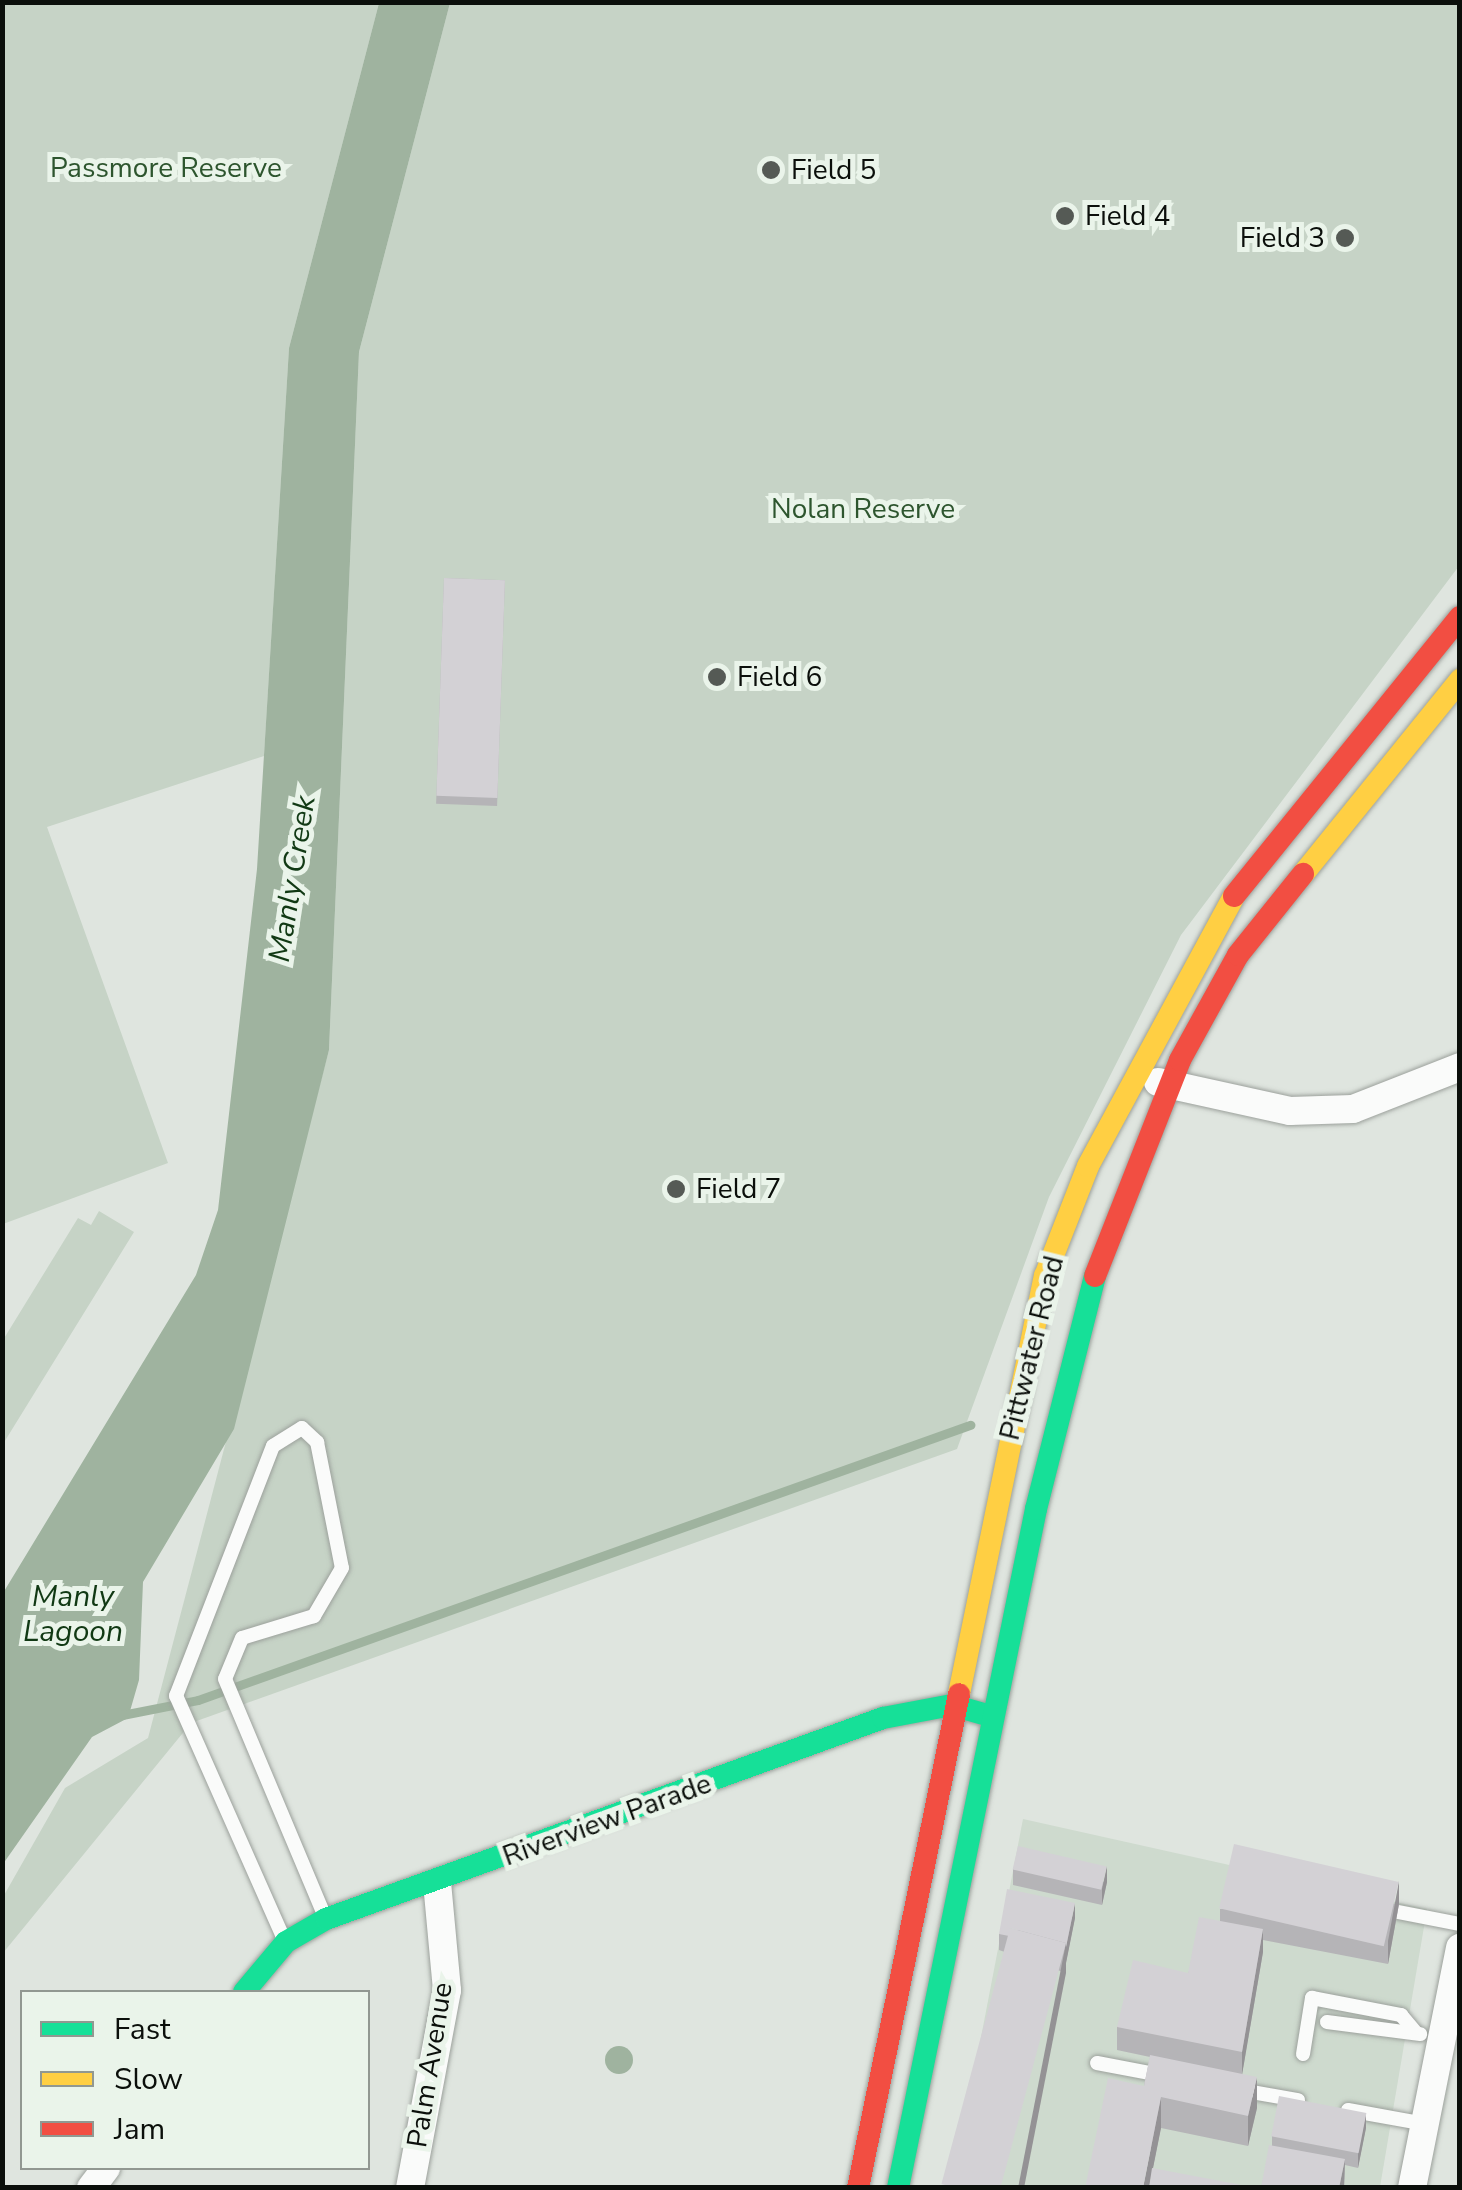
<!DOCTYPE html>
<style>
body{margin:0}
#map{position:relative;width:1462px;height:2190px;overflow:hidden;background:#dfe5df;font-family:"Nunito Sans",sans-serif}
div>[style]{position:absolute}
.built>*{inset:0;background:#cedace}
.green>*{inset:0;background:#c6d3c6}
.water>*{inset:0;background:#9fb39f}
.round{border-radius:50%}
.stream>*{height:9px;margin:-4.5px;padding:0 4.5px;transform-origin:4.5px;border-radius:4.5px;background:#9fb39f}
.roads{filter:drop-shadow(0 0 2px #9ca19c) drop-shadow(0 0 2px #9ca19c)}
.lane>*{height:14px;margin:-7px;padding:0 7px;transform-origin:7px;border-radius:7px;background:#fafbfa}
.street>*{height:28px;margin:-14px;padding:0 14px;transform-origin:14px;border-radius:14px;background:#fafbfa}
.fast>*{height:22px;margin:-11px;padding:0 11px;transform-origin:11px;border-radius:11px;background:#16e098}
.slow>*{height:22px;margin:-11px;padding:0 11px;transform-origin:11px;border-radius:11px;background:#ffcf43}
.jam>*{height:22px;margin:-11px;padding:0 11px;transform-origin:11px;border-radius:11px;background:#f24e42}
.wall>*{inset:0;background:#b5b4b7;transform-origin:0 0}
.shaded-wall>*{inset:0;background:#949295}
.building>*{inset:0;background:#d3d1d5;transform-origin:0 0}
.dots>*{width:28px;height:28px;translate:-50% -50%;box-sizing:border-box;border:5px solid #eaf4ea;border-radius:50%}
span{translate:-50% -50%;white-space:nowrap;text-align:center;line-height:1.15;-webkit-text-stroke:10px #eaf4ea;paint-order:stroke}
.park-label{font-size:28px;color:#2d552e}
.poi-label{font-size:28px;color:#0b0f0b}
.left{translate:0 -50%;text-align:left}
.right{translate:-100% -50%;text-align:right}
.street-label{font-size:28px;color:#0b0f0b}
.water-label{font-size:30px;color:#113914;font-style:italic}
.frame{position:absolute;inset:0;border:5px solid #0b0f0b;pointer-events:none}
.legend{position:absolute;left:20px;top:1990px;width:350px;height:180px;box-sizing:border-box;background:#eaf4ea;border:2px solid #919891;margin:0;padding:12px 18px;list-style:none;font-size:30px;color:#0b0f0b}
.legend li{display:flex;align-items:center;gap:20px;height:50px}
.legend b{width:50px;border:2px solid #919891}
</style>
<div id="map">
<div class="built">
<div style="clip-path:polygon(1023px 1819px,1427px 1909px,1380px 2187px,952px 2188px)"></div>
</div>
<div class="green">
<div style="clip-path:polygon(2px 3px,379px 3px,289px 348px,264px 756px,47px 827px,168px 1163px,3px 1224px)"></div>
<div style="clip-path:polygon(450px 3px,1459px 3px,1459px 566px,1181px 935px,1049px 1197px,957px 1449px,191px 1723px,3px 1953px,3px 1897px,65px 1788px,148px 1738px,329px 1050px,359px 352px)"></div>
<div style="clip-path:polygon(99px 1211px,134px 1232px,3px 1444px,3px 1340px,78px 1218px,91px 1225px)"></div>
</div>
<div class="water">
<div style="clip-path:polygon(379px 3px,450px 3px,359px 352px,329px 1050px,234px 1429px,143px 1582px,139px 1680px,128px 1718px,92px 1737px,3px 1864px,3px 1593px,196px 1275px,218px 1210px,257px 869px,289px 348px)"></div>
<div class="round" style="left:605px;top:2046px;width:28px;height:28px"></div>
</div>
<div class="stream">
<div style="left:122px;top:1715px;width:77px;rotate:-11.2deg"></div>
<div style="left:198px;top:1700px;width:820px;rotate:-19.61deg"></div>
</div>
<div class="roads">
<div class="lane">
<div style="left:1398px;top:1912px;width:63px;rotate:11deg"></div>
<div style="left:283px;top:1937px;width:264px;rotate:-113.9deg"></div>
<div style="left:176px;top:1696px;width:268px;rotate:-68.8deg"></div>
<div style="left:273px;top:1446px;width:34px;rotate:-32deg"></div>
<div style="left:302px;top:1428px;width:21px;rotate:43deg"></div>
<div style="left:317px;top:1442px;width:128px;rotate:78.8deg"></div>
<div style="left:342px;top:1568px;width:56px;rotate:120.3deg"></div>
<div style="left:314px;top:1616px;width:75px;rotate:163deg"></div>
<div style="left:242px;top:1638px;width:44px;rotate:112.5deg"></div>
<div style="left:225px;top:1679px;width:258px;rotate:67.2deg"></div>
<div style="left:1327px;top:2022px;width:94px;rotate:7.4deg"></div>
<div style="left:1303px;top:2054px;width:57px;rotate:-80.9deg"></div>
<div style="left:1312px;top:1998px;width:91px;rotate:10.8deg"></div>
<div style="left:1401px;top:2015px;width:23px;rotate:50deg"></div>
<div style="left:1097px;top:2063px;width:69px;rotate:10.8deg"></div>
<div style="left:1240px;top:2090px;width:59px;rotate:9.8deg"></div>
<div style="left:1348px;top:2110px;width:78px;rotate:10.3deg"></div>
</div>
<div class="street">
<div style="left:1158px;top:1082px;width:135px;rotate:12.4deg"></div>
<div style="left:1290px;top:1111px;width:63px;rotate:-1.8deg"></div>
<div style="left:1353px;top:1109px;width:115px;rotate:-21.4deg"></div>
<div style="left:91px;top:2188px;width:25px;rotate:-53deg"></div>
<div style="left:410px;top:2188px;width:201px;rotate:-79.4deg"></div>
<div style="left:447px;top:1990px;width:107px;rotate:-95.3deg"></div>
<div style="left:1412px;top:2188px;width:245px;rotate:-78.7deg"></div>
</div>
<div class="fast">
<div style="left:244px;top:1992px;width:65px;rotate:-50deg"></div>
<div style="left:286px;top:1942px;width:46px;rotate:-29.9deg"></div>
<div style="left:326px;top:1919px;width:592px;rotate:-19.84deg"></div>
<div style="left:883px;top:1718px;width:70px;rotate:-10.7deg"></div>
<div style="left:952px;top:1705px;width:36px;rotate:16deg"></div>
<div style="left:898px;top:2188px;width:693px;rotate:-78.51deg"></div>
<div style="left:1036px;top:1509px;width:240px;rotate:-75.8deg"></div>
</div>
<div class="slow">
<div style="left:1303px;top:874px;width:250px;rotate:-51deg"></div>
<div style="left:959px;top:1694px;width:427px;rotate:-78.4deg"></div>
<div style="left:1045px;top:1276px;width:118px;rotate:-68.6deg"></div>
<div style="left:1088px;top:1166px;width:307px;rotate:-61.6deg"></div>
</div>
<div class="jam">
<div style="left:1234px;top:896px;width:359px;rotate:-51deg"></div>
<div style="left:1095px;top:1276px;width:232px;rotate:-68.5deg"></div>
<div style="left:1180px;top:1060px;width:120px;rotate:-61.1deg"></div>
<div style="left:1238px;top:955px;width:104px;rotate:-51.3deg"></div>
<div style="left:858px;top:2188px;width:504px;rotate:-78.44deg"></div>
</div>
</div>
<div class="wall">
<div style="left:444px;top:578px;width:61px;height:226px;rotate:2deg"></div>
<div style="clip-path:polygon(1013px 1869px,1107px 1882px,1102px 1905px,1013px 1885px)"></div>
<div style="clip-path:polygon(1399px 1904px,1388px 1964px,1263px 1940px,1263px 1952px,1242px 2074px,1257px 2108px,1248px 2146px,1161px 2128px,1153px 2168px,1144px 2086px,1150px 2057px,1117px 2050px,1117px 2027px,1188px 1973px,1220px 1921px,1220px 1909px)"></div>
<div style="clip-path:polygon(1075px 1918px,1066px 1963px,1066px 1973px,999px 1950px,999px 1934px)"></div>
<div style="clip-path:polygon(1366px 2128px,1358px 2168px,1345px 2165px,1344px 2188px,1261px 2188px,1272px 2145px,1272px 2136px)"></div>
</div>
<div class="shaded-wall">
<div style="clip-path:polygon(1107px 1866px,1107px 1882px,1102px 1905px,1102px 1889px)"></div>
<div style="clip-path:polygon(1399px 1881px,1399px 1904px,1388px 1964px,1388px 1941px)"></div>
<div style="clip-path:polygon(1075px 1903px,1075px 1918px,1066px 1963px,1066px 1947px)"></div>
<div style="clip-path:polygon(1263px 1929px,1263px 1952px,1242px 2075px,1242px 2052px)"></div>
<div style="clip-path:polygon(1066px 1943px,1066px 1973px,1024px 2188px,1018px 2188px)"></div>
<div style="clip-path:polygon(1257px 2077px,1257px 2108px,1248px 2146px,1248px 2116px)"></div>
<div style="clip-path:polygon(1161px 2097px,1161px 2128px,1149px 2188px,1143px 2188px)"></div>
<div style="clip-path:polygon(1366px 2113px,1366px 2128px,1358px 2168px,1358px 2152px)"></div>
<div style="clip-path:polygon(1345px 2159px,1344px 2188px,1339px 2188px)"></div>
</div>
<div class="building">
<div style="left:444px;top:578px;width:61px;height:218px;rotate:2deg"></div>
<div style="left:1234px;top:1844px;width:169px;height:66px;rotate:13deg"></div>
<div style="left:1018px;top:1846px;width:91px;height:24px;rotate:13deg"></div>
<div style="clip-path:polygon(1007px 1889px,1075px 1903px,1066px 1947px,1066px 1943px,1010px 1928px,1009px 1936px,999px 1934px)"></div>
<div style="clip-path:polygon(1199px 1917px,1263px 1929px,1242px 2052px,1117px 2027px,1133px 1960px,1188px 1973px)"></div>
<div style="left:1010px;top:1928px;width:58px;height:265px;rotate:15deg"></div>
<div style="clip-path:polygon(1150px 2055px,1257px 2077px,1248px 2116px,1161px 2097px,1143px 2188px,1085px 2188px,1108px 2078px,1144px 2086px)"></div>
<div style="left:1279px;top:2096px;width:89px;height:41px;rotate:11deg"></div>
<div style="clip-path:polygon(1269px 2145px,1345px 2159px,1339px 2188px,1261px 2188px)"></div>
<div style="clip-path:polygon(1152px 2168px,1252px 2187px,1149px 2188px)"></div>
</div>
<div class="dots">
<div style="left:771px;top:170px;background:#555a55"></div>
<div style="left:1065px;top:216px;background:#555a55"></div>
<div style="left:1345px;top:238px;background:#555a55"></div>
<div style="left:717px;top:677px;background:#555a55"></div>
<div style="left:676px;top:1189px;background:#555a55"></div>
</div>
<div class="park-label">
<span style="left:166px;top:168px">Passmore Reserve</span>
<span style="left:863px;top:509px">Nolan Reserve</span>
</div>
<div class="poi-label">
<span class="left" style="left:791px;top:170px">Field 5</span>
<span class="left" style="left:1085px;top:216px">Field 4</span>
<span class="right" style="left:1325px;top:238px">Field 3</span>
<span class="left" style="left:737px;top:677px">Field 6</span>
<span class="left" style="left:696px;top:1189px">Field 7</span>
</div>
<div class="street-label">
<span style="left:1032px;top:1348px;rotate:-76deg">Pittwater Road</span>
<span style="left:607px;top:1820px;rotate:-20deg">Riverview Parade</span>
<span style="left:430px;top:2065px;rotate:-81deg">Palm Avenue</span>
</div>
<div class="water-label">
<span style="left:293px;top:879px;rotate:-81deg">Manly Creek</span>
<span style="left:73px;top:1614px">Manly<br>Lagoon</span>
</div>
<div class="frame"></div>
<ul class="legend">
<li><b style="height:12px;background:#16e098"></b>Fast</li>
<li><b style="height:12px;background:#ffcf43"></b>Slow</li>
<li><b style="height:12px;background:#f24e42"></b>Jam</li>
</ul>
</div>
